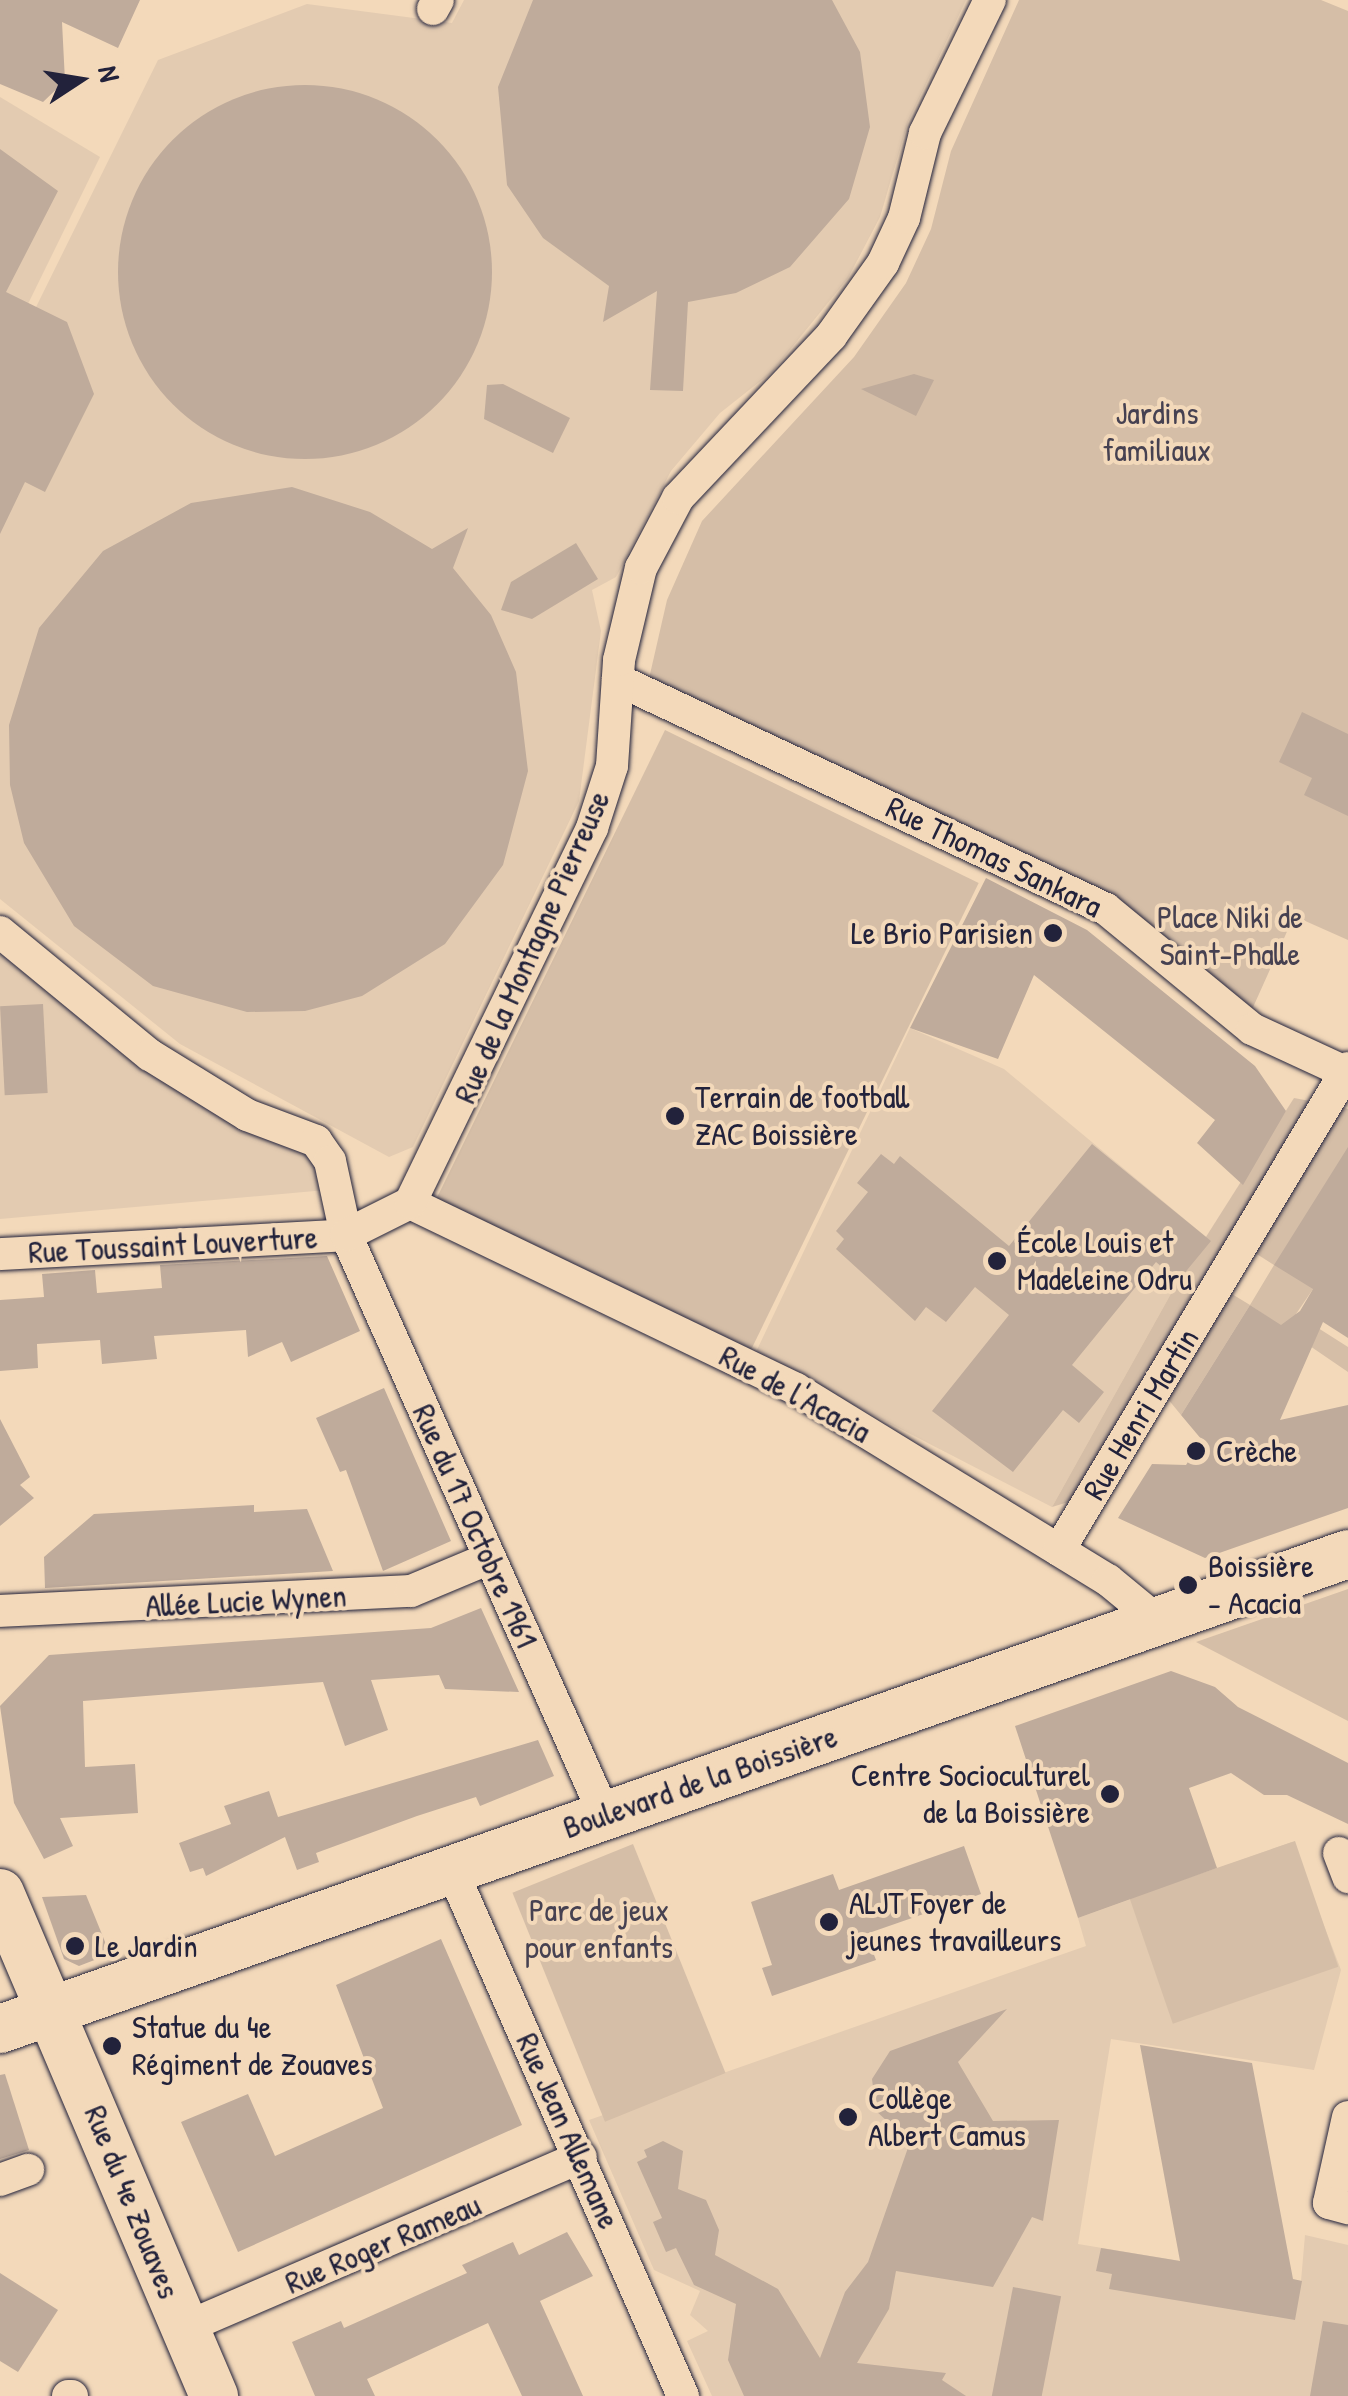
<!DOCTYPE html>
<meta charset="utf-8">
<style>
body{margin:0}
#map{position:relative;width:1348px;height:2396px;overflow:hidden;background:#f3d9ba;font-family:"Patrick Hand",sans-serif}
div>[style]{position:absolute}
.built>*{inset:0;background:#e3cbb1}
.green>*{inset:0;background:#d5bea7;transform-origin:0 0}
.building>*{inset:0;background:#bfab9b;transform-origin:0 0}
.round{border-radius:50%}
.roads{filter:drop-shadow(0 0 2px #22223b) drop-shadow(0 0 2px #22223b)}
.street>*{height:32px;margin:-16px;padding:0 16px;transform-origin:16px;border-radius:16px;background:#f3d9ba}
.secondary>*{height:48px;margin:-24px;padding:0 24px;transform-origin:24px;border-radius:24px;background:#f3d9ba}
.dots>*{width:28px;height:28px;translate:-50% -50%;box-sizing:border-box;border:5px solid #f3d9ba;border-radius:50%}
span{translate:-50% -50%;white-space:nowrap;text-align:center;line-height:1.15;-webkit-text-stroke:8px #f3d9ba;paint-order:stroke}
.park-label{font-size:32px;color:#464151}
.street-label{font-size:32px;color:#22223b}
.poi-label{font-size:32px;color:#22223b}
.right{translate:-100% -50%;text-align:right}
.left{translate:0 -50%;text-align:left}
.north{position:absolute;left:30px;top:30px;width:100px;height:100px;-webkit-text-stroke:8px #f3d9ba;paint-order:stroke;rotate:78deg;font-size:28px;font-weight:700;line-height:40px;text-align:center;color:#22223b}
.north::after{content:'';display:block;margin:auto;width:35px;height:45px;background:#22223b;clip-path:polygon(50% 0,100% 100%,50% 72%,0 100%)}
</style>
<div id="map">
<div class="built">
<div style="clip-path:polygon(464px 0,966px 0,908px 122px,880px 217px,848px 278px,772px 372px,720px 413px,671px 471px,616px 577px,592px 590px,601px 631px,579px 801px,413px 1147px,389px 1157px,180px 1044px,0 899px,0 380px,158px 60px,307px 4px,452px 23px)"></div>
<div style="clip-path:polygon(0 97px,100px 157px,0 361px)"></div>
<div style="clip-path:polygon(0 932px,150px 1055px,316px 1141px,337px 1189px,0 1219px)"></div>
<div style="clip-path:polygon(910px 1028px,1004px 1069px,1211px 1241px,1178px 1281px,1052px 1507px,755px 1354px)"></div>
<div style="clip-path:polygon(1292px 1842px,1341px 1970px,1314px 2070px,1111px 2039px,1078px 2244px,1301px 2281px,1305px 2235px,1348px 2245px,1348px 2396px,712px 2396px,687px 2341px,708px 2331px,690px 2315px,700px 2291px,654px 2270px,589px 2120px,1086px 1946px,1078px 1918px)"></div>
</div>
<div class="green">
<div style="clip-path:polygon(1019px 0,1321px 0,1348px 11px,1348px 940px,1294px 916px,1250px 1014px,1111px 898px,648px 683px,667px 600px,702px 521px,854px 357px,906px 283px,931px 229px,951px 151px)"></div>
<div style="left:665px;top:730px;width:349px;height:524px;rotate:26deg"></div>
<div style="clip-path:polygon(1294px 1098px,1310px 1101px,1078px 1499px,1052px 1507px,1178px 1281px)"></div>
<div style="clip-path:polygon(1341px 1107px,1348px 1109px,1348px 1151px,1313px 1289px,1296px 1314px,1348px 1347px,1348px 1372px,1250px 1305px,1181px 1415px,1163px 1393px,1227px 1291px,1250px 1305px,1274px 1265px,1252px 1251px)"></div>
<div style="clip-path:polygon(1348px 1589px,1348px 1721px,1196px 1642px)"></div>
<div style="left:1295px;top:1841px;width:133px;height:175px;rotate:71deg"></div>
<div style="left:633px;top:1844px;width:247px;height:130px;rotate:68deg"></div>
</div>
<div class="building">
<div style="clip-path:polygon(0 0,140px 0,118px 48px,62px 22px,65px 81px,43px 102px,0 84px)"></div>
<div style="clip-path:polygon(533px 0,832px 0,860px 52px,870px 127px,849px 199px,790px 267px,736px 293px,688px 302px,683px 391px,650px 390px,657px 291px,603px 322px,609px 286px,543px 238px,507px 185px,498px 87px)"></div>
<div class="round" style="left:118px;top:85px;width:374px;height:374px"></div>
<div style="clip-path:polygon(0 149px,58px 191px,6px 292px,67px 322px,94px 394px,45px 492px,25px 482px,0 534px)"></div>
<div style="clip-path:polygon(914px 374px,934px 380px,916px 416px,861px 389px)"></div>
<div style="clip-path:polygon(503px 384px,570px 418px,553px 453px,484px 419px,487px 385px)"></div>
<div style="clip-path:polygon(292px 487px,370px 512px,432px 549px,468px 528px,453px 568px,491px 615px,516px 672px,528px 771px,503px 865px,445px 944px,362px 996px,305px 1011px,247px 1012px,153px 986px,74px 926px,24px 843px,10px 785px,9px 725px,39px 628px,103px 551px,191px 503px)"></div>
<div style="clip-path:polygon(576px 543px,598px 579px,532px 619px,501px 610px,511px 582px)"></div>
<div style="clip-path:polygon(1302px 712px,1348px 734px,1348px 816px,1304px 795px,1312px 778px,1279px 762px)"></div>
<div style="clip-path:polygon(986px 878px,1087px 930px,1255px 1066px,1286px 1111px,1243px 1185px,1197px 1143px,1215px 1120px,1034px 975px,998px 1059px,910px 1028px)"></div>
<div style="left:43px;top:1004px;width:89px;height:43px;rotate:87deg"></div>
<div style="clip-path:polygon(1092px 1144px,1211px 1241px,1178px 1281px,1156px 1262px,1072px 1365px,1104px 1392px,1079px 1423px,1063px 1410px,1013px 1472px,932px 1411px,1009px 1315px,975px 1287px,946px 1322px,926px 1307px,915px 1321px,836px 1249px,844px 1239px,836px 1231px,868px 1192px,857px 1183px,881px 1154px,894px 1164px,900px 1156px,1009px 1246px)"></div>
<div style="clip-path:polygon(1348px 1147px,1348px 1338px,1323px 1322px,1280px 1420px,1348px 1405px,1348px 1508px,1205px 1558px,1118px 1518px,1152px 1464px,1186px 1465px,1202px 1440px,1181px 1415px,1250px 1305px,1281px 1325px,1300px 1311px,1313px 1289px,1274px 1265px)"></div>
<div style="clip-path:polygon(327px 1256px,360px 1331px,291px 1362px,282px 1342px,248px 1357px,246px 1330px,154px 1336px,157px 1359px,102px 1364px,100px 1340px,37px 1344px,38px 1368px,0 1371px,0 1300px,44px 1297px,42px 1274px,95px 1270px,97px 1293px,162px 1288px,160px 1265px)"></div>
<div style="clip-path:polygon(384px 1388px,451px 1541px,383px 1571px,346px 1470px,340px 1472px,316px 1418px)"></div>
<div style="clip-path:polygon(0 1419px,30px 1477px,20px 1485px,34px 1498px,0 1526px)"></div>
<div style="clip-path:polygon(254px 1505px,254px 1512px,307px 1509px,333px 1571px,45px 1588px,44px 1557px,94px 1514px)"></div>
<div style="clip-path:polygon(481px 1608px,519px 1692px,445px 1689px,439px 1675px,371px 1680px,388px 1730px,345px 1746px,323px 1682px,83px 1701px,85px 1767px,135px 1764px,138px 1813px,60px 1818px,73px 1846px,44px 1859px,14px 1803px,0 1706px,49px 1655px,431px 1628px)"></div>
<div style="clip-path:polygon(1171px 1671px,1215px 1687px,1238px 1707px,1348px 1763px,1348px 1824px,1287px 1795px,1264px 1795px,1231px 1773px,1189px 1788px,1217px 1868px,1078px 1918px,1015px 1726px)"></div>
<div style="clip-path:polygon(538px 1740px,554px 1776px,480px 1806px,476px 1797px,417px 1816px,316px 1853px,319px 1862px,297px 1870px,285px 1837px,206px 1876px,203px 1868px,190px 1872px,179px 1843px,231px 1824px,224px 1806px,269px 1791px,278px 1817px)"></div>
<div style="clip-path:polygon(964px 1846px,981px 1894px,866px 1934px,876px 1960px,772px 1996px,762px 1968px,772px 1965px,751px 1902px,833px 1874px,839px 1890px)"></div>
<div style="clip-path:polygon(86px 1895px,110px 1954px,79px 1966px,64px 1959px,42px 1897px)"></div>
<div style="clip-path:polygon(441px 1939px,522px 2125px,238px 2252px,181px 2122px,248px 2094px,275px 2156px,383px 2108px,336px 1985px)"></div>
<div style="clip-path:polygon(1007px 2009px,958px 2062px,993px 2121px,1059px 2120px,1043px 2221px,1032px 2217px,993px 2287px,896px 2271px,889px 2309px,857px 2363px,946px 2373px,942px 2380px,966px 2396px,744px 2396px,728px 2360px,736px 2304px,694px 2285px,676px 2248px,666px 2252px,653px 2222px,662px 2218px,637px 2162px,647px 2157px,644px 2150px,663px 2141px,683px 2151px,678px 2189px,706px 2200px,719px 2230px,715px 2255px,778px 2289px,820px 2358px,845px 2292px,868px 2262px,910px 2142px,876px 2111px,872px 2079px,890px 2051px)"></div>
<div style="clip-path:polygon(1140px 2045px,1252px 2063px,1293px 2279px,1302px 2281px,1295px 2320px,1109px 2289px,1112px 2274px,1096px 2271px,1101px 2248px,1180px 2261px)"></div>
<div style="clip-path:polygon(5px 2074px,29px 2150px,0 2159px,0 2075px)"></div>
<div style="clip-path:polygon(567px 2232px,593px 2276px,540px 2301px,583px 2396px,522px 2396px,488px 2323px,367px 2379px,375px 2396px,315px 2396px,292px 2342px,341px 2321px,344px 2328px,467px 2273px,462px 2265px,513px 2242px,519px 2255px)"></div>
<div style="clip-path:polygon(0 2273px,58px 2310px,18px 2372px,0 2361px)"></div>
<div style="left:1013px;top:2287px;width:49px;height:111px;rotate:11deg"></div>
<div style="clip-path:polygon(1323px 2321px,1348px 2325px,1348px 2396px,1310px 2396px)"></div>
</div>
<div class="roads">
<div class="street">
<div style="left:433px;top:9px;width:10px;rotate:-61deg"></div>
<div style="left:618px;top:680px;width:539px;rotate:25.14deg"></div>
<div style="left:1106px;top:909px;width:189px;rotate:39.4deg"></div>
<div style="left:1252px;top:1029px;width:102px;rotate:24.8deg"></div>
<div style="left:0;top:932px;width:194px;rotate:39.4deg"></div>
<div style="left:150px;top:1055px;width:114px;rotate:31.7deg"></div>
<div style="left:247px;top:1115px;width:74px;rotate:20.6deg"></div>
<div style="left:316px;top:1141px;width:24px;rotate:55deg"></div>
<div style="left:330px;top:1161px;width:76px;rotate:77.8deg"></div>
<div style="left:346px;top:1235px;width:636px;rotate:65.97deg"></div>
<div style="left:410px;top:1203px;width:428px;rotate:25.7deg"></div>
<div style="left:796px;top:1389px;width:366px;rotate:31.5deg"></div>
<div style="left:1108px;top:1580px;width:66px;rotate:39.5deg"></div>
<div style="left:0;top:1254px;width:347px;rotate:-3.1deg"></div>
<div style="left:346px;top:1235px;width:72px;rotate:-26.6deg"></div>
<div style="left:410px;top:1203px;width:417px;rotate:-64.1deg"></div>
<div style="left:592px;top:828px;width:65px;rotate:-72.1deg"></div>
<div style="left:612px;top:766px;width:106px;rotate:-86.2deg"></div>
<div style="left:619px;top:660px;width:95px;rotate:-76.6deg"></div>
<div style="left:641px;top:568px;width:79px;rotate:-62.1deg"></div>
<div style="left:678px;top:498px;width:223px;rotate:-46.6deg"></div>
<div style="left:831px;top:336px;width:90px;rotate:-54.5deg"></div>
<div style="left:883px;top:263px;width:50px;rotate:-65deg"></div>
<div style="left:904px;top:218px;width:88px;rotate:-76.1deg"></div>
<div style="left:925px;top:133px;width:148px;rotate:-64deg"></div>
<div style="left:1059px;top:1550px;width:562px;rotate:-59.05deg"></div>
<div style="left:0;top:1611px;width:411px;rotate:-2.8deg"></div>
<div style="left:411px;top:1591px;width:80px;rotate:-22.7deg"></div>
<div style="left:1339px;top:1853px;width:26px;rotate:69deg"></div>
<div style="left:451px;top:1868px;width:577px;rotate:66.28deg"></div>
<div style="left:1348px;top:2117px;width:88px;rotate:102.5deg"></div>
<div style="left:1329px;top:2203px;width:20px;rotate:15deg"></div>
<div style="left:0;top:2180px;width:30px;rotate:-20deg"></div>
<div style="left:184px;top:2328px;width:432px;rotate:-23.3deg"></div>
<div style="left:68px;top:2396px;width:4px"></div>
</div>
<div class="secondary">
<div style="left:0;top:1893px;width:547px;rotate:66.95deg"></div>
<div style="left:0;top:2029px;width:1429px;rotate:-19.41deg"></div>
</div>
</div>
<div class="dots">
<div style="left:1053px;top:933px;background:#22223b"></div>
<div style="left:675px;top:1116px;background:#22223b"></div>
<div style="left:997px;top:1261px;background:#22223b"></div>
<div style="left:1196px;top:1451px;background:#22223b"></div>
<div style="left:1188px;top:1585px;background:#22223b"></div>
<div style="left:1110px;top:1794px;background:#22223b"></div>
<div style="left:829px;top:1922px;background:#22223b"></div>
<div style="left:75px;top:1946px;background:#22223b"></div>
<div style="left:112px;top:2046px;background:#22223b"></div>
<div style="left:848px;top:2117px;background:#22223b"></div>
</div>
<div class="park-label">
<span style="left:1157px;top:432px">Jardins<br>familiaux</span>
<span style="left:1230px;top:936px">Place Niki de<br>Saint-Phalle</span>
<span style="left:599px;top:1929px">Parc de jeux<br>pour enfants</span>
</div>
<div class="street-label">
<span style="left:994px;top:857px;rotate:26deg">Rue Thomas Sankara</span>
<span style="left:532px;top:947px;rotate:-66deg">Rue de la Montagne Pierreuse</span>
<span style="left:173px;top:1245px;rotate:-3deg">Rue Toussaint Louverture</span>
<span style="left:795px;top:1394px;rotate:29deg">Rue de l'Acacia</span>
<span style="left:1141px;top:1414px;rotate:-59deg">Rue Henri Martin</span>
<span style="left:475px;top:1526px;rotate:66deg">Rue du 17 Octobre 1961</span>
<span style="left:246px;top:1601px;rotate:-3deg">Allée Lucie Wynen</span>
<span style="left:700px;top:1782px;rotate:-19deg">Boulevard de la Boissière</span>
<span style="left:568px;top:2131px;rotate:66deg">Rue Jean Allemane</span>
<span style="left:132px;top:2202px;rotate:68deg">Rue du 4e Zouaves</span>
<span style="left:383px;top:2244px;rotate:-23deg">Rue Roger Rameau</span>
</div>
<div class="poi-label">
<span class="right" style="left:1033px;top:933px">Le Brio Parisien</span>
<span class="left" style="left:695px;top:1116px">Terrain de football<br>ZAC Boissière</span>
<span class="left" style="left:1017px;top:1261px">École Louis et<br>Madeleine Odru</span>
<span class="left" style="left:1216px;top:1451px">Crèche</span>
<span class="left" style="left:1208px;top:1585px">Boissière<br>- Acacia</span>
<span class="right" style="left:1090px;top:1794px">Centre Socioculturel<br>de la Boissière</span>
<span class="left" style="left:849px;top:1922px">ALJT Foyer de<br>jeunes travailleurs</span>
<span class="left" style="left:95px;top:1946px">Le Jardin</span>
<span class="left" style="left:132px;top:2046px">Statue du 4e<br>Régiment de Zouaves</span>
<span class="left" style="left:868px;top:2117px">Collège<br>Albert Camus</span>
</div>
<div class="north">N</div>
</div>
